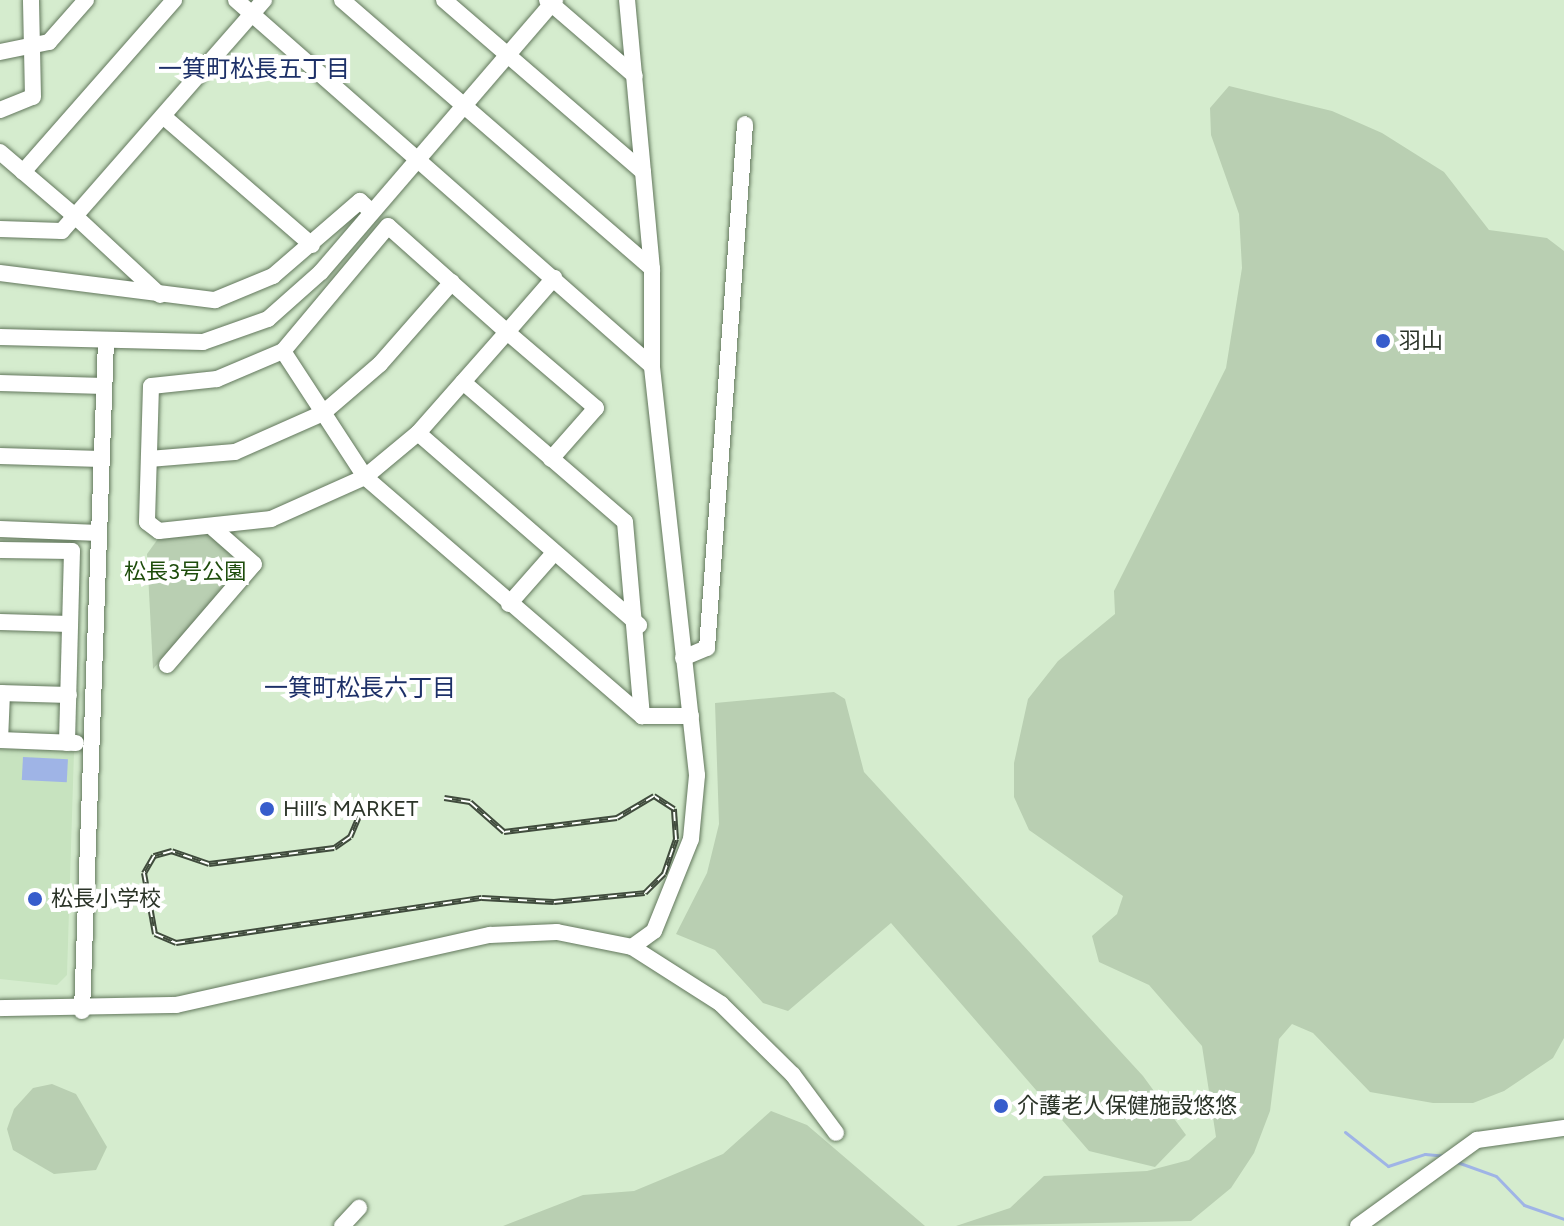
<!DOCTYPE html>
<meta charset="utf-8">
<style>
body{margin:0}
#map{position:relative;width:1564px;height:1226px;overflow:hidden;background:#d5ecce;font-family:Figtree,"Noto Sans JP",sans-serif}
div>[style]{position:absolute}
.built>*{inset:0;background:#c7e3bf}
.green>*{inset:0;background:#b9cfb2}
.water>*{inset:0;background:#9fb4e6;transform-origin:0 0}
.stream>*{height:3px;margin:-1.5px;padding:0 1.5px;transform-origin:1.5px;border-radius:1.5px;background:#9fb4e6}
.roads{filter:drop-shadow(0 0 2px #62775c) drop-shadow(0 0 2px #62775c)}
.minor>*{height:16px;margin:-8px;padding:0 8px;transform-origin:8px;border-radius:8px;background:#fff}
.rail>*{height:6px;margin-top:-3px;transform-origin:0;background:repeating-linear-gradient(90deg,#fff 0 9px,#404b3d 0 18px);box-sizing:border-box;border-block:2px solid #404b3d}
.dots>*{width:22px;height:22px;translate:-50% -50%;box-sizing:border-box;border:4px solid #fff;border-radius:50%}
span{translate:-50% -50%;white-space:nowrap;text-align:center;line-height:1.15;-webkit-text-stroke:8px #fff;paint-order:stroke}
.poi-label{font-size:22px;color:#2b3428}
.left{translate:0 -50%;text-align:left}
.park-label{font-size:22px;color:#1e4d0c}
.neighbourhood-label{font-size:24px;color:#1d3068}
</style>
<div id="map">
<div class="built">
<div style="clip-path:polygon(0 746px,74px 752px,67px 975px,57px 985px,0 979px)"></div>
</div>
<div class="green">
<div style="clip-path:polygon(1229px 86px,1332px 111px,1382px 133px,1444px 172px,1489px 230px,1547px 238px,1564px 251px,1564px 1038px,1553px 1058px,1504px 1091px,1473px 1103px,1433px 1103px,1370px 1092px,1313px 1033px,1292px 1024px,1279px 1039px,1270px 1111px,1254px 1153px,1231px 1188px,1191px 1221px,956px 1226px,1010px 1208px,1044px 1176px,1147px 1171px,1189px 1160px,1216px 1137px,1202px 1046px,1149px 985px,1099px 962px,1092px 936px,1117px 914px,1123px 896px,1029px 830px,1014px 797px,1014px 763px,1028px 699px,1058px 661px,1115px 614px,1114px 591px,1226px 368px,1242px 268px,1239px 214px,1211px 135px,1210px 108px)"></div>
<div style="clip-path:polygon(211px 533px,240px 559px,240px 569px,153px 669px,147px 554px,160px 536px)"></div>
<div style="clip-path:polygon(834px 692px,845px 699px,864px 772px,1143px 1076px,1186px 1135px,1155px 1167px,1089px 1151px,891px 923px,788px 1011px,763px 1003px,715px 950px,676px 934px,707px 873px,719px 824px,715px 703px)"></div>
<div style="clip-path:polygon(52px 1084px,76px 1094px,107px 1147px,96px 1170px,54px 1174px,13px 1150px,7px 1129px,14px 1109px,33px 1088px)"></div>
<div style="clip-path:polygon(771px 1111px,807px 1125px,925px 1226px,503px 1226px,583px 1195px,634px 1191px,723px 1154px)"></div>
</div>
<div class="water">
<div style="left:23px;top:757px;width:45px;height:23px;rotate:3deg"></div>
</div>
<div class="stream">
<div style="left:1345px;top:1132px;width:55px;rotate:38.3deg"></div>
<div style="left:1388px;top:1166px;width:39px;rotate:-18deg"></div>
<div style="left:1425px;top:1154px;width:22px;rotate:5deg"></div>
<div style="left:1457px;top:1162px;width:41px;rotate:19.7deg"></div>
<div style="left:1496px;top:1176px;width:40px;rotate:46deg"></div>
<div style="left:1524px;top:1205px;width:42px;rotate:19.3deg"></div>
</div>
<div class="roads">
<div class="minor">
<div style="left:236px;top:0;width:554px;rotate:41.34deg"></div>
<div style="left:342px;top:0;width:410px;rotate:40.9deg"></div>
<div style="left:444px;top:0;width:263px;rotate:40.8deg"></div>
<div style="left:547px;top:0;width:116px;rotate:40.8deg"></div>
<div style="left:0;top:52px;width:50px;rotate:-11.5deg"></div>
<div style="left:49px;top:42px;width:56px;rotate:-48.6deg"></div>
<div style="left:0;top:110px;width:35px;rotate:-22deg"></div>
<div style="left:33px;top:97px;width:97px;rotate:-91.2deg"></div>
<div style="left:163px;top:116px;width:197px;rotate:40.9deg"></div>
<div style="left:0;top:152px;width:99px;rotate:40.5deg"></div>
<div style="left:75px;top:216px;width:20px;rotate:131deg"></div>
<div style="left:62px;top:231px;width:62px;rotate:-178.2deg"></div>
<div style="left:23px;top:172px;width:229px;rotate:-48.7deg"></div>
<div style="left:0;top:273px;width:217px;rotate:7.2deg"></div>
<div style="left:215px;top:300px;width:63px;rotate:-22.5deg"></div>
<div style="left:273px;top:276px;width:115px;rotate:-40.8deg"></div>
<div style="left:360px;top:201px;width:16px;rotate:43deg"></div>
<div style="left:160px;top:295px;width:116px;rotate:-137.1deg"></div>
<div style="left:75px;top:216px;width:287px;rotate:-48.8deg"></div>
<div style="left:0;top:337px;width:203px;rotate:1.4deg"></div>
<div style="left:203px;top:342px;width:69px;rotate:-19.5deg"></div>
<div style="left:268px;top:319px;width:71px;rotate:-41.6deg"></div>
<div style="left:321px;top:272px;width:359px;rotate:-49.3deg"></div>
<div style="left:283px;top:351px;width:150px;rotate:56.9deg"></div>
<div style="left:365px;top:477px;width:366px;rotate:40.8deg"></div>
<div style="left:642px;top:716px;width:49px"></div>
<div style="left:463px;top:382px;width:214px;rotate:40.8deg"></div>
<div style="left:625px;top:522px;width:195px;rotate:85deg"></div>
<div style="left:0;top:383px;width:104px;rotate:1.7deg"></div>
<div style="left:418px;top:433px;width:293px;rotate:41deg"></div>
<div style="left:0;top:456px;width:101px;rotate:1.7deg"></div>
<div style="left:149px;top:459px;width:86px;rotate:-4.7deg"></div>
<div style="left:235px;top:452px;width:96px;rotate:-23.9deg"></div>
<div style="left:323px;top:413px;width:75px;rotate:-40.7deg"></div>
<div style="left:380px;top:364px;width:109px;rotate:-48.7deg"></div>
<div style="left:551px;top:459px;width:68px;rotate:-48.6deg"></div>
<div style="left:596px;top:408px;width:117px;rotate:-139.5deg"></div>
<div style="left:507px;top:332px;width:159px;rotate:-138.3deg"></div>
<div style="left:388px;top:226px;width:163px;rotate:130deg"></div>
<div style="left:283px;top:351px;width:72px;rotate:157deg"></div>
<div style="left:217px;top:379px;width:66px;rotate:173.9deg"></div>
<div style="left:151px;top:386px;width:136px;rotate:91.7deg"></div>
<div style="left:147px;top:522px;width:15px;rotate:37deg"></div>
<div style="left:159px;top:531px;width:113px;rotate:-6.1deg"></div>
<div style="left:271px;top:519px;width:103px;rotate:-24.1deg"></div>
<div style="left:365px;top:477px;width:69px;rotate:-39.7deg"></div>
<div style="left:418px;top:433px;width:135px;rotate:-48.6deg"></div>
<div style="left:507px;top:332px;width:72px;rotate:-49deg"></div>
<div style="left:0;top:529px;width:99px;rotate:2.3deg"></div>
<div style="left:0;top:550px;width:72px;rotate:0.8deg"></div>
<div style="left:72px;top:551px;width:192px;rotate:91.5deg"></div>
<div style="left:509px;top:604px;width:68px;rotate:-48.6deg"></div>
<div style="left:0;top:622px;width:70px;rotate:1.6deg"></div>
<div style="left:683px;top:658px;width:26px;rotate:-23deg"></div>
<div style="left:707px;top:648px;width:525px;rotate:-85.85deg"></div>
<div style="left:167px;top:665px;width:133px;rotate:-49.3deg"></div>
<div style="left:254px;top:564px;width:53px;rotate:-138.8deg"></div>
<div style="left:0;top:693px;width:69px;rotate:1.7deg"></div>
<div style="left:2px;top:693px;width:47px;rotate:92.4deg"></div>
<div style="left:0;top:740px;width:76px;rotate:2.3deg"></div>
<div style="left:632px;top:947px;width:106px;rotate:32.6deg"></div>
<div style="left:721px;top:1004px;width:101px;rotate:44.6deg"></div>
<div style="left:793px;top:1075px;width:72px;rotate:53.4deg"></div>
<div style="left:0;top:1008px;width:176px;rotate:-1deg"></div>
<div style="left:176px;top:1005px;width:322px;rotate:-12.6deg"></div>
<div style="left:490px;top:935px;width:67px;rotate:-2.6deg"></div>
<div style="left:557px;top:932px;width:76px;rotate:11.3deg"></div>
<div style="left:632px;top:947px;width:27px;rotate:-36deg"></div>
<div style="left:654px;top:931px;width:99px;rotate:-68.1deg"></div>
<div style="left:691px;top:839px;width:64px;rotate:-84.6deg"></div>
<div style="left:697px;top:775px;width:411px;rotate:-96.3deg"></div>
<div style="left:652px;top:366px;width:97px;rotate:-90deg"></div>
<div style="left:652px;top:269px;width:270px;rotate:-95.3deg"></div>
<div style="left:82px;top:1011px;width:670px;rotate:-87.95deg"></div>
<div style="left:342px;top:1226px;width:25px;rotate:-47deg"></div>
<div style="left:1358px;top:1226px;width:147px;rotate:-35.9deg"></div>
<div style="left:1477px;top:1140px;width:88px;rotate:-7.9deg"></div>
</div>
</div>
<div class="rail">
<div style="left:377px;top:807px;width:18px;rotate:158deg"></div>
<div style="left:360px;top:814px;width:25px;rotate:113deg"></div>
<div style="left:350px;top:837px;width:19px;rotate:145deg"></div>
<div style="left:334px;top:848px;width:126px;rotate:172.7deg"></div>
<div style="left:209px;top:864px;width:39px;rotate:-161deg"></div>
<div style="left:172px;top:851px;width:19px;rotate:164deg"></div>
<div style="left:154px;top:856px;width:20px;rotate:120deg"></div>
<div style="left:144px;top:873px;width:62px;rotate:79.8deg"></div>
<div style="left:155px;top:934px;width:23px;rotate:23deg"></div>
<div style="left:176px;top:943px;width:309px;rotate:-8.4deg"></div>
<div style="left:482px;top:898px;width:72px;rotate:3.2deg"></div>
<div style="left:554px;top:902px;width:91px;rotate:-5.6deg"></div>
<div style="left:645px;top:893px;width:27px;rotate:-45deg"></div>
<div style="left:664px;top:874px;width:37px;rotate:-71deg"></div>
<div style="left:676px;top:839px;width:30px;rotate:-94deg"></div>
<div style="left:674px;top:809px;width:24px;rotate:-147deg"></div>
<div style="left:654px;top:796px;width:43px;rotate:149.3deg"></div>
<div style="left:617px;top:818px;width:114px;rotate:172.9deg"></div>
<div style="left:504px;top:832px;width:45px;rotate:-138.6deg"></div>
<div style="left:470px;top:802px;width:26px;rotate:-171deg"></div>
</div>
<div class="dots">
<div style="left:1383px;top:341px;background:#375ccc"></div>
<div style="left:267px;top:809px;background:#375ccc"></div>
<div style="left:35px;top:899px;background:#375ccc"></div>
<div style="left:1001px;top:1106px;background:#375ccc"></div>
</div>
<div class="poi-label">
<span class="left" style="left:1399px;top:341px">羽山</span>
<span class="left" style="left:283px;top:809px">Hill’s MARKET</span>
<span class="left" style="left:51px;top:899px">松長小学校</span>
<span class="left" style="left:1017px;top:1106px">介護老人保健施設悠悠</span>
</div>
<div class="park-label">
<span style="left:185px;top:572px">松長3号公園</span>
</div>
<div class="neighbourhood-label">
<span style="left:254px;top:69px">一箕町松長五丁目</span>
<span style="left:360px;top:688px">一箕町松長六丁目</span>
</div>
</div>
